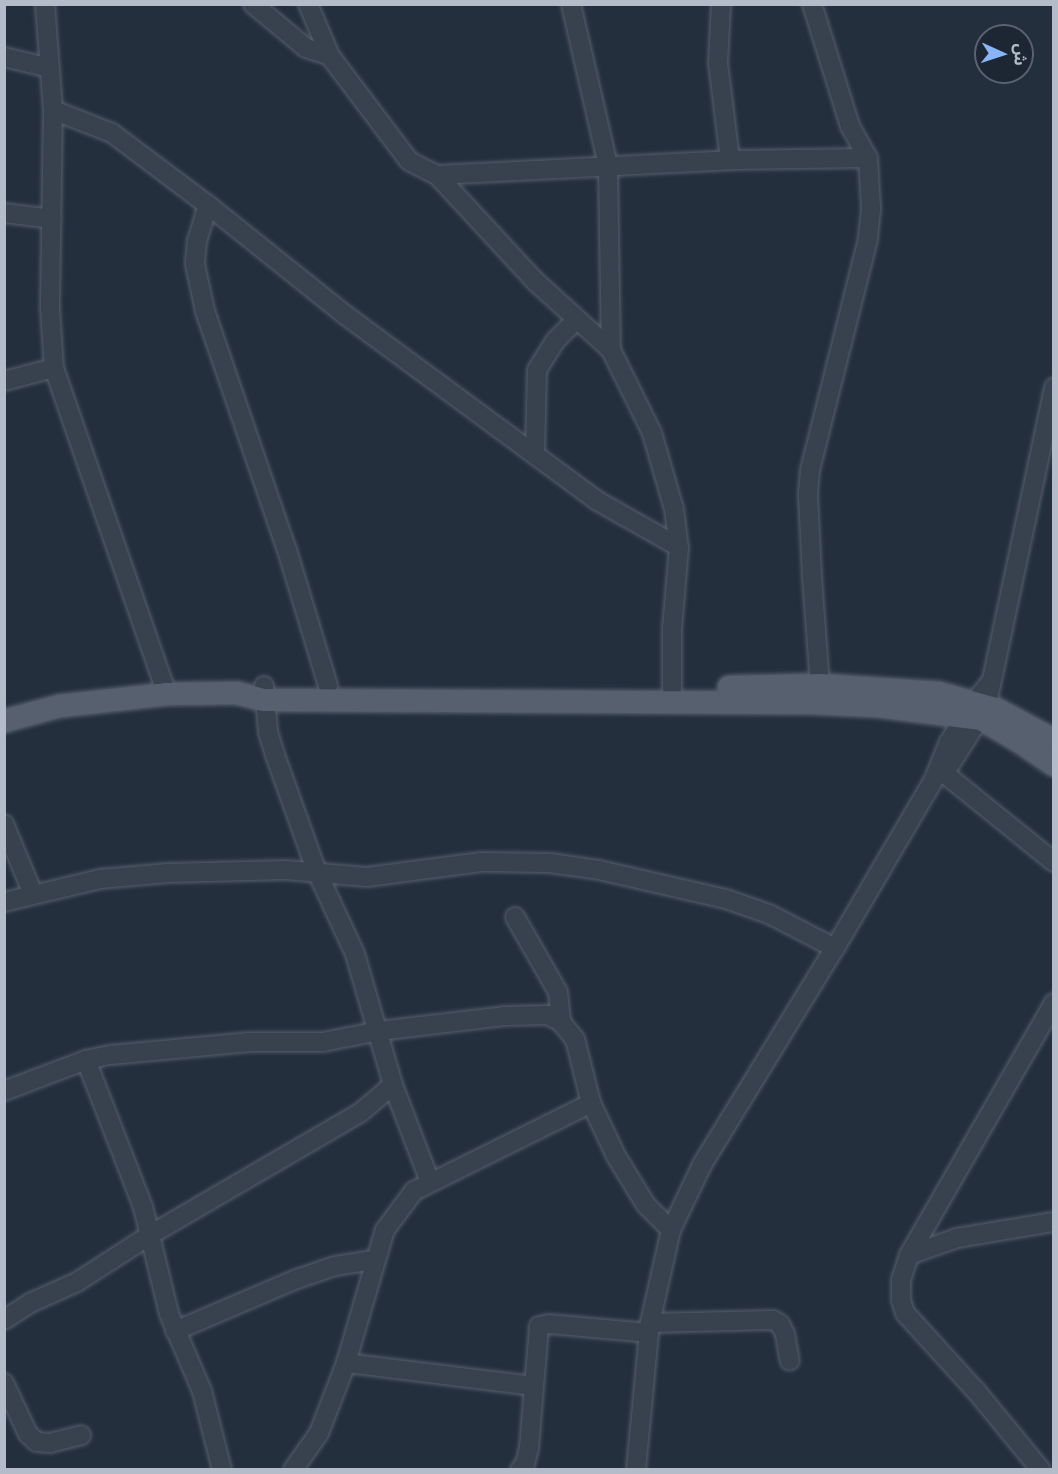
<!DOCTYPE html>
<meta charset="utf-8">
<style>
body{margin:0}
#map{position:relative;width:1058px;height:1474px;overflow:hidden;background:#242f3e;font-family:"DM Sans","Noto Sans Arabic",sans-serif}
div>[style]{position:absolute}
.roads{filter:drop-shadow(0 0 2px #565f6c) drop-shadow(0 0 2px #565f6c)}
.minor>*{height:18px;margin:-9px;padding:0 9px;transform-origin:9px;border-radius:9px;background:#38414e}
.major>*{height:22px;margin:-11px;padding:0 11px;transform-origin:11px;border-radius:11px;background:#56606e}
span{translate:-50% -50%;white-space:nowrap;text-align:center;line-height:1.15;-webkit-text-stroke:5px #1d2633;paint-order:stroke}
.frame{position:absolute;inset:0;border:6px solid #b4bcc9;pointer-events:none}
.north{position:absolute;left:974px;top:24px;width:60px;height:60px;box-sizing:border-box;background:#1d2633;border:2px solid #59626f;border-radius:50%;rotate:93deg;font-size:16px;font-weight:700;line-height:24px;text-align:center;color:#b4bcc9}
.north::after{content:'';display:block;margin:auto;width:21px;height:27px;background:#8ab4f8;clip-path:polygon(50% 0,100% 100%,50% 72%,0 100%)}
</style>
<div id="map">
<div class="roads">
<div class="minor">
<div style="left:45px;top:4px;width:106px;rotate:85.7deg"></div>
<div style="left:53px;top:110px;width:199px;rotate:90.9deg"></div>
<div style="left:50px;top:309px;width:59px;rotate:86.1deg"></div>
<div style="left:54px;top:368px;width:345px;rotate:70.9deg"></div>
<div style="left:253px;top:4px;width:69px;rotate:39.7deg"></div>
<div style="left:306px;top:48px;width:25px;rotate:18deg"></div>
<div style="left:308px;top:4px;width:56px;rotate:67.1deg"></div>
<div style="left:330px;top:56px;width:131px;rotate:53deg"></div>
<div style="left:409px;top:161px;width:31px;rotate:27deg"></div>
<div style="left:437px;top:175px;width:144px;rotate:47.2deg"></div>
<div style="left:535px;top:281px;width:103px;rotate:42.2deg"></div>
<div style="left:611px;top:350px;width:93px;rotate:63.7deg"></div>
<div style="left:652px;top:433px;width:79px;rotate:73.9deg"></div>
<div style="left:674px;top:509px;width:38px;rotate:83deg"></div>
<div style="left:679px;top:547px;width:81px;rotate:94.9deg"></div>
<div style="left:672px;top:628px;width:61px;rotate:90deg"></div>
<div style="left:571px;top:4px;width:166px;rotate:77.1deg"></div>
<div style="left:608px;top:166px;width:184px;rotate:89.1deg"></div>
<div style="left:721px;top:4px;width:59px;rotate:92.9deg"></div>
<div style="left:718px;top:63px;width:98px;rotate:82.9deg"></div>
<div style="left:812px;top:4px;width:128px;rotate:72.7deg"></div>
<div style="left:850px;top:126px;width:37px;rotate:61deg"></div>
<div style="left:4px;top:57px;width:47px;rotate:13.4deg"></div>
<div style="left:53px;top:110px;width:63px;rotate:21.3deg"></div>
<div style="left:112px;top:133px;width:120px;rotate:36.9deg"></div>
<div style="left:208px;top:205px;width:174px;rotate:38.7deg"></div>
<div style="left:344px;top:314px;width:313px;rotate:36.4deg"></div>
<div style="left:596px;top:500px;width:95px;rotate:29.5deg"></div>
<div style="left:437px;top:175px;width:293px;rotate:-2.9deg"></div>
<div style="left:730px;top:160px;width:138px;rotate:-0.8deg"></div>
<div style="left:868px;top:158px;width:51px;rotate:86.6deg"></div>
<div style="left:871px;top:209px;width:30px;rotate:96deg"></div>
<div style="left:868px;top:239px;width:238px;rotate:104.1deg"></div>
<div style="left:810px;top:470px;width:25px;rotate:95deg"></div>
<div style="left:808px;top:495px;width:82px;rotate:87.2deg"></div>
<div style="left:812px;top:577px;width:108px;rotate:85.8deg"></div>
<div style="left:208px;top:205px;width:37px;rotate:107deg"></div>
<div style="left:197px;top:240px;width:24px;rotate:95deg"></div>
<div style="left:195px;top:264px;width:48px;rotate:78deg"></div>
<div style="left:205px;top:311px;width:253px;rotate:71.1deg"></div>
<div style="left:287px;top:550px;width:142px;rotate:73.2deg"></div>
<div style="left:4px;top:213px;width:48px;rotate:7.1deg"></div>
<div style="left:4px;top:381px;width:52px;rotate:-14.6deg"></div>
<div style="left:535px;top:455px;width:85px;rotate:-88.7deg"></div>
<div style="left:537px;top:370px;width:34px;rotate:-58deg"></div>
<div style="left:555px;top:341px;width:30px;rotate:-45deg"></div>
<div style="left:264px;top:686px;width:46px;rotate:85deg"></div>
<div style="left:268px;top:732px;width:24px;rotate:73deg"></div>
<div style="left:275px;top:755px;width:124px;rotate:70.3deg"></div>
<div style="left:317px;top:872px;width:90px;rotate:65.1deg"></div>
<div style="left:355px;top:954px;width:136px;rotate:73.8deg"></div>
<div style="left:393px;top:1085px;width:104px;rotate:69.1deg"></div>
<div style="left:944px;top:774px;width:78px;rotate:-57.5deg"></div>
<div style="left:986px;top:708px;width:328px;rotate:-78deg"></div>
<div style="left:945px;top:774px;width:140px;rotate:38.9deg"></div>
<div style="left:4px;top:824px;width:76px;rotate:67.5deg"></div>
<div style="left:4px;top:902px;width:99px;rotate:-13.5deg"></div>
<div style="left:100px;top:879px;width:68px;rotate:-5deg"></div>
<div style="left:168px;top:873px;width:118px;rotate:-1.5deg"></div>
<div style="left:286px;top:870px;width:81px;rotate:4.9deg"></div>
<div style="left:367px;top:877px;width:115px;rotate:-7.5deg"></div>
<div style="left:481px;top:862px;width:69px;rotate:0.8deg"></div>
<div style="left:550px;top:863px;width:49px;rotate:8.1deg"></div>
<div style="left:599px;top:870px;width:130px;rotate:12.9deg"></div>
<div style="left:726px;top:899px;width:46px;rotate:19.2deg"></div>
<div style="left:769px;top:914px;width:74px;rotate:27.3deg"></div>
<div style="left:515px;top:917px;width:86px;rotate:60.2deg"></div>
<div style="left:558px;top:992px;width:30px;rotate:84deg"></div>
<div style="left:86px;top:1060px;width:158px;rotate:68.8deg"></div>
<div style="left:143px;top:1207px;width:110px;rotate:76.3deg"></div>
<div style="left:169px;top:1314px;width:84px;rotate:66.8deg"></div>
<div style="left:202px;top:1391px;width:81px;rotate:75.8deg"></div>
<div style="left:4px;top:1091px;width:88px;rotate:-20.7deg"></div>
<div style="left:86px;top:1060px;width:25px;rotate:-12deg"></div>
<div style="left:110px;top:1055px;width:141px;rotate:-5.3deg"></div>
<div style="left:250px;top:1042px;width:73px"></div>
<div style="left:323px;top:1042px;width:57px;rotate:-11.1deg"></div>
<div style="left:379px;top:1031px;width:126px;rotate:-6.8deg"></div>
<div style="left:504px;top:1016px;width:44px;rotate:-1.3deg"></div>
<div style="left:548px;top:1015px;width:15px;rotate:28deg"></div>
<div style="left:561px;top:1022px;width:22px;rotate:51deg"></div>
<div style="left:575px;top:1039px;width:66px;rotate:76deg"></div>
<div style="left:591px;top:1103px;width:59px;rotate:64.7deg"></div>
<div style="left:616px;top:1156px;width:57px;rotate:58.5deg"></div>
<div style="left:646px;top:1205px;width:35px;rotate:45deg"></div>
<div style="left:909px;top:1255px;width:51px;rotate:-19.5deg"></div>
<div style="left:957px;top:1238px;width:98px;rotate:-9.4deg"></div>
<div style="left:4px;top:1320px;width:31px;rotate:-33deg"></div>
<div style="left:30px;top:1303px;width:51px;rotate:-24.1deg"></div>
<div style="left:77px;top:1282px;width:87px;rotate:-32.8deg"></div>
<div style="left:150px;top:1235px;width:244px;rotate:-30.2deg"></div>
<div style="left:361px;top:1112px;width:42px;rotate:-40.2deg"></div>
<div style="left:650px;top:1323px;width:123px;rotate:-1.4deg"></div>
<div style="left:773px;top:1320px;width:8px;rotate:30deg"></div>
<div style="left:780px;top:1324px;width:11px;rotate:63deg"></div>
<div style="left:785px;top:1334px;width:27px;rotate:80deg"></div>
<div style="left:175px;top:1331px;width:133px;rotate:-23.1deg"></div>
<div style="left:297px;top:1279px;width:40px;rotate:-18.9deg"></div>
<div style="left:335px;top:1266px;width:39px;rotate:-9deg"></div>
<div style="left:346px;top:1363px;width:188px;rotate:7deg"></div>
<div style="left:4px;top:1383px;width:56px;rotate:64.8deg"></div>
<div style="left:28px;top:1434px;width:12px;rotate:42deg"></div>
<div style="left:37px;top:1442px;width:13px;rotate:4deg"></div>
<div style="left:50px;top:1443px;width:32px;rotate:-14deg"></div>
<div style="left:293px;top:1470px;width:45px;rotate:-54.9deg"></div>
<div style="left:319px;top:1433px;width:75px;rotate:-68.9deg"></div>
<div style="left:346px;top:1363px;width:139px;rotate:-73.7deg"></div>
<div style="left:385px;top:1230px;width:49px;rotate:-53.4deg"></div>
<div style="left:414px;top:1191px;width:198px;rotate:-26.4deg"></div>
<div style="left:520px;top:1470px;width:8px;rotate:-50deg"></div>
<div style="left:525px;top:1464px;width:16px;rotate:-76deg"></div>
<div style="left:529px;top:1448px;width:122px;rotate:-85.3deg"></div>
<div style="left:539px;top:1326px;width:10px;rotate:-11deg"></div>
<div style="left:549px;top:1324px;width:100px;rotate:5.1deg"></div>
<div style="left:636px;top:1470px;width:148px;rotate:-84.6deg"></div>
<div style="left:650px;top:1323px;width:95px;rotate:-77.3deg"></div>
<div style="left:671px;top:1230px;width:74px;rotate:-64.5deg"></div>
<div style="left:703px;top:1163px;width:252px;rotate:-58.5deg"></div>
<div style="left:835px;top:948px;width:196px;rotate:-59.6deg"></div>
<div style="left:934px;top:779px;width:40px;rotate:-68deg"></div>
<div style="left:949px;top:742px;width:45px;rotate:-57.7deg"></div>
<div style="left:973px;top:704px;width:28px;rotate:-51deg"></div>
<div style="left:1041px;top:1470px;width:102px;rotate:-129.4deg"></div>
<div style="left:976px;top:1391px;width:105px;rotate:-132.3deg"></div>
<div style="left:905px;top:1313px;width:14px;rotate:-107deg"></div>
<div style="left:901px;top:1300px;width:20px;rotate:-90deg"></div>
<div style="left:901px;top:1280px;width:26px;rotate:-72deg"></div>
<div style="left:909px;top:1255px;width:291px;rotate:-60.1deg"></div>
</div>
<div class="major">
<div style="left:729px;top:687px;width:91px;rotate:-1.3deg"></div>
<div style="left:820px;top:685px;width:119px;rotate:3.8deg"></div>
<div style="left:939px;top:693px;width:59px;rotate:15.7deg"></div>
<div style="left:996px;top:709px;width:66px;rotate:28.1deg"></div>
<div style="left:4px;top:721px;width:58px;rotate:-15deg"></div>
<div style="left:60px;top:706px;width:108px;rotate:-6.4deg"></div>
<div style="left:167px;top:694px;width:70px;rotate:-0.8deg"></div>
<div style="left:237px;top:693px;width:28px;rotate:15deg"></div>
<div style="left:264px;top:700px;width:548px;rotate:0.31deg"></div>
<div style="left:812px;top:703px;width:66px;rotate:2.6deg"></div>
<div style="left:878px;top:706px;width:104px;rotate:7.2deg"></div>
<div style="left:981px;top:719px;width:45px;rotate:30.5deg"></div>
<div style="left:1020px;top:742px;width:41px;rotate:34.1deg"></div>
</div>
</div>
<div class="frame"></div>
<div class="north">ش</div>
</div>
